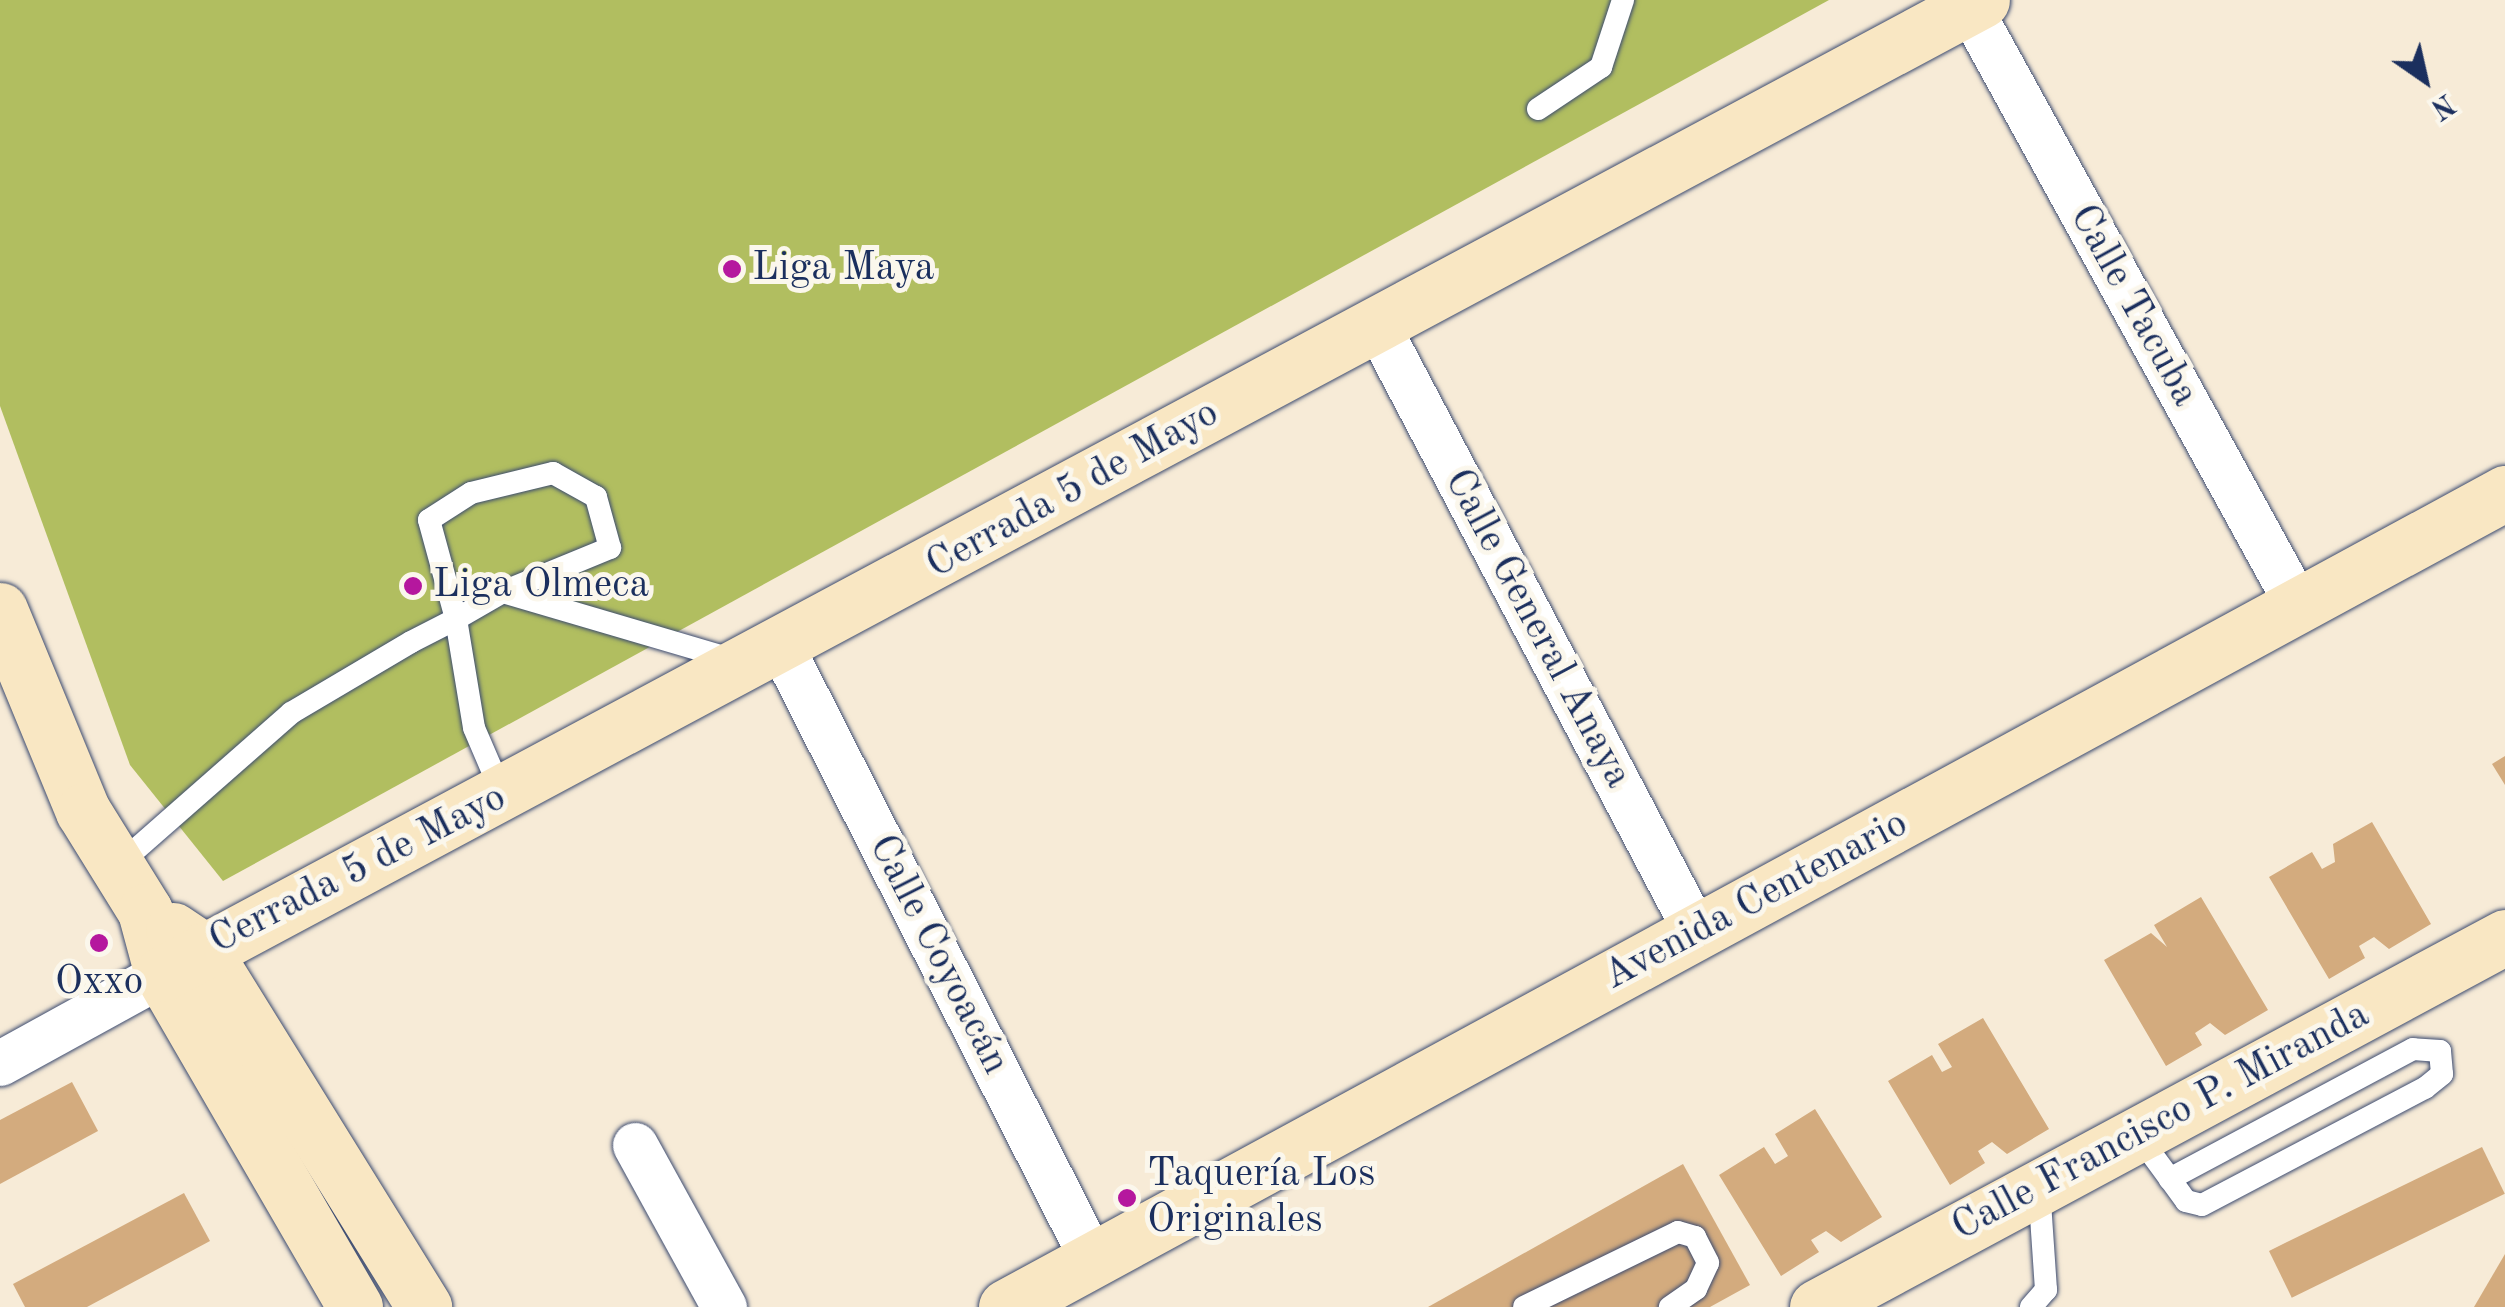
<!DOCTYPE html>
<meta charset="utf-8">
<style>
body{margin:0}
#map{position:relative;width:2505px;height:1307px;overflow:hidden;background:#f7ebd7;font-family:"Old Standard TT",serif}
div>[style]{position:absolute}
.green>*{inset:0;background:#b1be60}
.building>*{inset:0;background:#d3ab7e;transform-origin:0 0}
.roads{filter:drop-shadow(0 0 2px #3c4b70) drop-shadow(0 0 2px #3c4b70)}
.lane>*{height:22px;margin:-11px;padding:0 11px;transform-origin:11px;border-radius:11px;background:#fff}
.street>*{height:45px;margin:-22.5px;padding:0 22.5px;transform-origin:22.5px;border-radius:22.5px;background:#fff}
.secondary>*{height:55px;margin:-27.5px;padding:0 27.5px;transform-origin:27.5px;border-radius:27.5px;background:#f9e7c3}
.dots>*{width:28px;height:28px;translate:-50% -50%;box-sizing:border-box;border:5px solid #fbf7ec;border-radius:50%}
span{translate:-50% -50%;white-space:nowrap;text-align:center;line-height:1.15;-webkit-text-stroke:10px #fbf7ec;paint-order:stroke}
.poi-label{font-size:40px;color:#1b2f5e}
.left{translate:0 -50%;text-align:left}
.street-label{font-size:40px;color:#1b2f5e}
.north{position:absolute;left:2375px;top:30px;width:100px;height:100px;-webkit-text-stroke:8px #fbf7ec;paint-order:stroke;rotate:146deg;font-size:28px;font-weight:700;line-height:40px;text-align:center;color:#1b2f5e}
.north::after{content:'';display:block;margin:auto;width:35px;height:45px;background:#1b2f5e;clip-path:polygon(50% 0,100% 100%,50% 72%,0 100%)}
</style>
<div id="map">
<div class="green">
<div style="clip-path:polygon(0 0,1829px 0,223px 881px,130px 765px,0 406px)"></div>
</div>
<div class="building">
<div style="clip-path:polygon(2505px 756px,2505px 785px,2492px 764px)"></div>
<div style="clip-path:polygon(2372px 822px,2431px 924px,2389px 949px,2374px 937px,2359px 946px,2365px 958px,2329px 979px,2269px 877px,2312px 852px,2322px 869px,2335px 862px,2333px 844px)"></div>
<div style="clip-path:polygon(2201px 897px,2268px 1010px,2225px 1035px,2210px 1023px,2195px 1033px,2202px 1045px,2166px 1066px,2104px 960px,2151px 933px,2167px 947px,2154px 925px)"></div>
<div style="clip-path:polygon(1983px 1018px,2049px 1129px,2007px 1154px,1992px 1142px,1978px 1151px,1985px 1163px,1950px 1185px,1888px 1081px,1932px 1055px,1942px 1072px,1952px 1067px,1938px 1044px)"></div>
<div style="clip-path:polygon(72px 1082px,98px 1131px,0 1184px,0 1120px)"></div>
<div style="clip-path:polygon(1815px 1109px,1882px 1217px,1841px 1242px,1826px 1231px,1811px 1240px,1819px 1252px,1781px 1276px,1719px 1175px,1764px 1147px,1775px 1164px,1788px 1156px,1775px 1134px)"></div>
<div style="left:2482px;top:1147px;width:52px;height:237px;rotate:64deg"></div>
<div style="clip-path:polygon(1683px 1164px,1750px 1285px,1710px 1307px,1428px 1307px)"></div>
<div style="clip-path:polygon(184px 1193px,210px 1241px,87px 1307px,25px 1307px,13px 1284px)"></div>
<div style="clip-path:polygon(2505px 1254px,2505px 1307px,2474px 1307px)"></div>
</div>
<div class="roads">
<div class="lane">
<div style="left:1538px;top:109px;width:76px;rotate:-33.7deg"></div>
<div style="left:1601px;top:67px;width:71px;rotate:-71.8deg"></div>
<div style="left:503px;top:592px;width:245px;rotate:16.4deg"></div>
<div style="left:117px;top:866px;width:232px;rotate:-41.3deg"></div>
<div style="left:291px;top:713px;width:139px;rotate:-30.6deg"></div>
<div style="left:411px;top:642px;width:51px;rotate:-27.1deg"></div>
<div style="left:456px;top:619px;width:54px;rotate:-29.9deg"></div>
<div style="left:503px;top:592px;width:116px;rotate:-22.4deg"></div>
<div style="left:610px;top:548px;width:53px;rotate:-105.4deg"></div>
<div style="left:596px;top:497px;width:49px;rotate:-150.8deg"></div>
<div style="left:553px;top:473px;width:84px;rotate:166.3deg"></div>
<div style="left:471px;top:493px;width:50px;rotate:147.3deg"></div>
<div style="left:429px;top:520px;width:103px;rotate:74.7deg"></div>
<div style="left:456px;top:619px;width:110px;rotate:80.6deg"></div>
<div style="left:474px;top:728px;width:69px;rotate:66.8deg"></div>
<div style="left:2137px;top:1134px;width:56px;rotate:53.7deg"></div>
<div style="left:2170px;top:1179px;width:27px;rotate:54deg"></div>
<div style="left:2186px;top:1201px;width:16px;rotate:14deg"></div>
<div style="left:2202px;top:1205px;width:252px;rotate:-27.7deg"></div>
<div style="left:2425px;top:1088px;width:22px;rotate:-39deg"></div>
<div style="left:2442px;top:1074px;width:23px;rotate:-95deg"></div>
<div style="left:2440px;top:1051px;width:27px;rotate:-176deg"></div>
<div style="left:2413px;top:1049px;width:276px;rotate:151.9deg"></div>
<div style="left:1524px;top:1307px;width:171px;rotate:-26deg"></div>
<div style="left:1678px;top:1232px;width:18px;rotate:16deg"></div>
<div style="left:1695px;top:1237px;width:29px;rotate:63deg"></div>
<div style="left:1708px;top:1263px;width:29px;rotate:115deg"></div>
<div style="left:1696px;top:1289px;width:32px;rotate:145deg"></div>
<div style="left:2031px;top:1307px;width:23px;rotate:-49deg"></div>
<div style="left:2046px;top:1290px;width:103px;rotate:-93.9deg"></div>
</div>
<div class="street">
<div style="left:1969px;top:7px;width:683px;rotate:61.22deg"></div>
<div style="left:1376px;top:323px;width:690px;rotate:62.28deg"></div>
<div style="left:783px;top:650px;width:685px;rotate:63.1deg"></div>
<div style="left:0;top:1063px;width:185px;rotate:-28.8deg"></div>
<div style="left:635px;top:1145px;width:185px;rotate:61.2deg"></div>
</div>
<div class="secondary">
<div style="left:0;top:610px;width:217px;rotate:67.6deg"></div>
<div style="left:83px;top:811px;width:118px;rotate:58.2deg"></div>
<div style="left:145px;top:911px;width:65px;rotate:74.9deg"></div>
<div style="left:162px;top:974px;width:385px;rotate:59.9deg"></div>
<div style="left:173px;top:930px;width:36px;rotate:34deg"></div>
<div style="left:203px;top:950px;width:420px;rotate:58.2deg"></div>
<div style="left:162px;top:974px;width:2064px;rotate:-28.15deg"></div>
<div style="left:1006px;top:1307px;width:1706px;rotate:-28.5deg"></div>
<div style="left:1817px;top:1307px;width:781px;rotate:-28.27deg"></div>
</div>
</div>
<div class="dots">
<div style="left:732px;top:269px;background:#b5179e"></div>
<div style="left:413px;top:586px;background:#b5179e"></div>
<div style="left:99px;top:943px;background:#b5179e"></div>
<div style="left:1127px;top:1198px;background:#b5179e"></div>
</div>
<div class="poi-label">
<span class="left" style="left:752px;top:269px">Liga Maya</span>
<span class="left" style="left:433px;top:586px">Liga Olmeca</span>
<span style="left:99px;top:983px">Oxxo</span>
<span class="left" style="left:1147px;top:1198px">Taquería Los<br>Originales</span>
</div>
<div class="street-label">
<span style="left:2133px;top:306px;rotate:61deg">Calle Tacuba</span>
<span style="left:1073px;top:490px;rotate:-29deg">Cerrada 5 de Mayo</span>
<span style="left:1537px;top:629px;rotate:62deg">Calle General Anaya</span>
<span style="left:358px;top:870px;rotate:-27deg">Cerrada 5 de Mayo</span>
<span style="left:1756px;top:901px;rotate:-28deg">Avenida Centenario</span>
<span style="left:938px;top:955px;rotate:63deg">Calle Coyoacán</span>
<span style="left:2161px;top:1122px;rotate:-28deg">Calle Francisco P. Miranda</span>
</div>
<div class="north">N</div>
</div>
